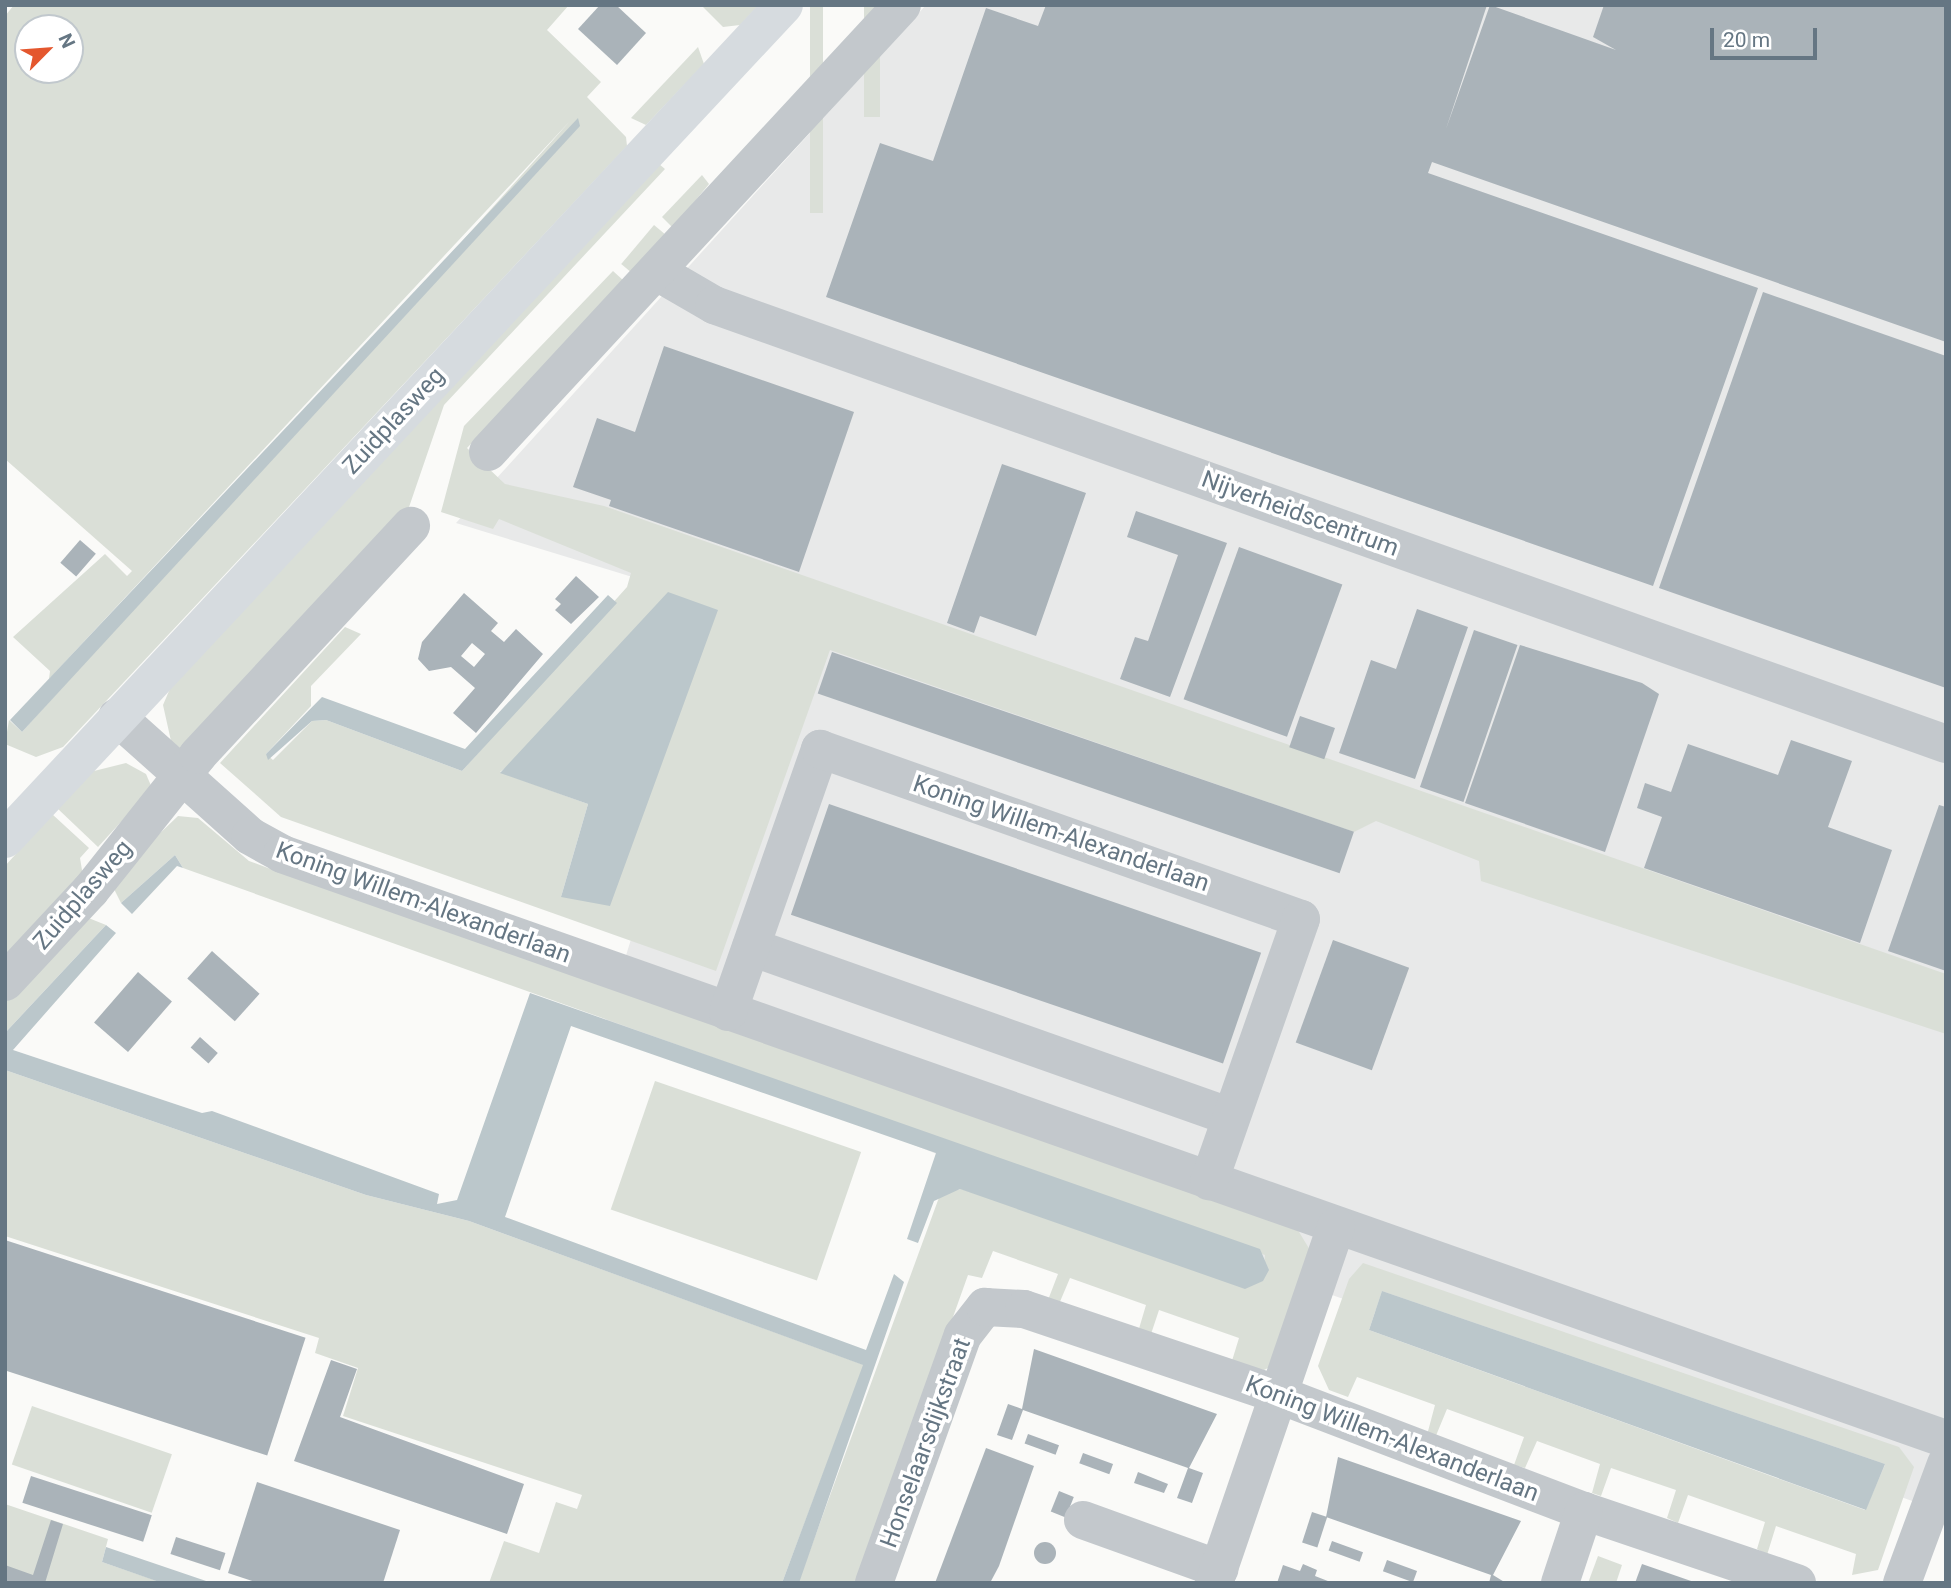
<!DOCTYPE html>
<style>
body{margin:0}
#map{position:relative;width:1951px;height:1588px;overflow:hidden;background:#fafaf8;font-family:Roboto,sans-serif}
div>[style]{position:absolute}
.built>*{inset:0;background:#e8e9e9}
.green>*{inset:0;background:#dadfd7;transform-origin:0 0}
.water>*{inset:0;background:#bbc7cb}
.building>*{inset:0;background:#aab3b9;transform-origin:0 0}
.round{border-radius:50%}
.minor>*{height:38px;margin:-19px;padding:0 19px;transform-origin:19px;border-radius:19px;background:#c3c8cc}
.major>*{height:38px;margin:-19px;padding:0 19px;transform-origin:19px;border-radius:19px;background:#d6dbdf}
span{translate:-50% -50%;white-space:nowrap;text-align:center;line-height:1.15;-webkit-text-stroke:7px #fff;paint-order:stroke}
.street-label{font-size:24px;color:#657683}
.frame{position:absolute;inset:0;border:7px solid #657683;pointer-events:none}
.north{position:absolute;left:14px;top:14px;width:70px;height:70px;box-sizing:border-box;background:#fff;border:2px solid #c1c8cd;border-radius:50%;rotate:65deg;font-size:19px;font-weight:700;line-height:28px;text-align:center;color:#657683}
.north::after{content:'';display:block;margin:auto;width:24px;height:32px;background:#e4572e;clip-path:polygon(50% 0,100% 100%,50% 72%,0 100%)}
.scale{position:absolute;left:1710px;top:28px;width:107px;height:32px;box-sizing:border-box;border:4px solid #657683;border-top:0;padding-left:9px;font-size:21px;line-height:24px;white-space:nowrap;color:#657683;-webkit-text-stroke:5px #fff;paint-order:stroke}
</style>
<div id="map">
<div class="built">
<div style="clip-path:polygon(926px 5px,1946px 5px,1946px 1513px,952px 1160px,605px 1023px,734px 608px,456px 523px)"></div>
</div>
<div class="green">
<div style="clip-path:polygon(evenodd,14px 5px,569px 5px,547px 30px,601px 82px,587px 97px,626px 137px,627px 146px,63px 747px,36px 757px,5px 744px,9px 720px,22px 732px,570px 121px,49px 679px,50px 671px,13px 637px,105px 554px,127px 576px,132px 571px,5px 459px,5px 16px,14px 5px,28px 28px,70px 28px,70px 70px,28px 70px,28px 28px)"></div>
<div style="clip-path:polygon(701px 5px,759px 5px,740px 25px,723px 27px)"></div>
<div style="left:810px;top:5px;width:13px;height:208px"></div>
<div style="left:864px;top:5px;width:16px;height:112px"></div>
<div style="clip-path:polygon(698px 47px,704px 64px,646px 125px,631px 118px)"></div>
<div style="clip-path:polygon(659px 164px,665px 169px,444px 405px,407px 513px,181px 749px,171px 741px,163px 705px,172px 684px)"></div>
<div style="clip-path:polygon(702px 175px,709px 184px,673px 228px,662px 217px)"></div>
<div style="left:654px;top:225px;width:16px;height:51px;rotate:40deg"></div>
<div style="clip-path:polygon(evenodd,613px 271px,624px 281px,467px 448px,505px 484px,604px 506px,1946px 974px,1946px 1034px,1481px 881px,1479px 861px,1376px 821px,1354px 832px,830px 650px,716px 971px,281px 817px,220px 763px,345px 627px,361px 634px,311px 686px,311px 706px,266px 754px,273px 760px,312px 721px,326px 720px,462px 771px,627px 587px,631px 573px,499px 519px,493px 529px,441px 512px,464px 426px,613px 271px,717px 611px,561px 897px,588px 804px,500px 772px,717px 611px)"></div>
<div style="clip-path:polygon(126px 763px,146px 774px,152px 788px,98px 847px,57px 808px,90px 772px)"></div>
<div style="clip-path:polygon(52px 814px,89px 848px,80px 858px,83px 876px,5px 965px,5px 866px)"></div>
<div style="clip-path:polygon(178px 816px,198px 818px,249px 861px,268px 868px,1296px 1227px,1313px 1255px,1272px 1366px,1264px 1370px,1231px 1364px,1239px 1338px,1159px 1310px,1150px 1337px,1138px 1332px,1146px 1305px,1070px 1278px,1059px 1304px,1048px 1300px,1058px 1274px,993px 1251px,982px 1278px,968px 1275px,858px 1583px,798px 1583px,941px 1192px,961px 1189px,1263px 1281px,1265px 1255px,183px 868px,175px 855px,121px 903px,110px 881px)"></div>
<div style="clip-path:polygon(81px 915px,106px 925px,5px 1033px,5px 997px)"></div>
<div style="clip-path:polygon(5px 1070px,366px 1195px,469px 1221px,864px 1365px,782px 1583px,489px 1583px,504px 1541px,539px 1553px,556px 1502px,577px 1509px,582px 1495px,343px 1416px,358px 1368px,315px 1353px,319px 1338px,5px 1236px)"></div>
<div style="left:655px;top:1081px;width:218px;height:136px;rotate:19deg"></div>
<div style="clip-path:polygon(evenodd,1363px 1263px,1899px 1447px,1914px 1467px,1878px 1570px,1852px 1575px,1856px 1554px,1776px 1526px,1767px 1555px,1757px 1549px,1765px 1522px,1688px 1495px,1678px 1523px,1667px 1518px,1676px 1490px,1611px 1468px,1601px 1496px,1592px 1493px,1600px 1464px,1537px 1441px,1525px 1468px,1514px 1465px,1524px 1437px,1447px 1409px,1435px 1438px,1427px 1435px,1435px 1405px,1357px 1377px,1348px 1397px,1329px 1390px,1318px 1366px,1349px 1279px,1363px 1263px,1382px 1291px,1885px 1464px,1885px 1465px,1865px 1510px,1369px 1330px,1382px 1291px)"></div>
<div style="left:32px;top:1406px;width:148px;height:62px;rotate:19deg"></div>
<div style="clip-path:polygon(5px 1504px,108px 1539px,102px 1562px,163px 1583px,5px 1583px)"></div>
<div style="clip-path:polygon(1598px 1556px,1622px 1565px,1616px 1583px,1588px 1583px)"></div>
</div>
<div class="water">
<div style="clip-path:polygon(578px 118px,580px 126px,22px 732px,10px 720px)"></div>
<div style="clip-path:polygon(668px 592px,718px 610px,610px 906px,561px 897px,588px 804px,500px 773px)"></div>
<div style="clip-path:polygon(608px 595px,617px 603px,462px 771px,326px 720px,312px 721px,268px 760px,266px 754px,322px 697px,465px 749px)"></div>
<div style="clip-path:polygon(175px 855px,183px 868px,177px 866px,132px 914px,121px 903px)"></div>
<div style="clip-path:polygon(106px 925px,116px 933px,13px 1050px,202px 1113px,212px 1111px,439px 1194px,437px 1204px,457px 1200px,530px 993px,1260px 1249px,1269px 1270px,1263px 1281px,1245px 1289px,960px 1189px,934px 1201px,918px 1243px,907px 1239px,936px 1153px,571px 1026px,505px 1217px,866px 1350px,894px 1274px,904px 1282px,799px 1583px,782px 1583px,863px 1365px,469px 1221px,366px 1195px,5px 1070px,5px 1033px)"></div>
<div style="clip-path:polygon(1382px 1291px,1885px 1464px,1866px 1510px,1369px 1330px)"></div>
<div style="clip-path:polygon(106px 1547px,212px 1583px,162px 1583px,102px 1562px)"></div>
</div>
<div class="building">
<div style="clip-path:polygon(600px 5px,616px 5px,646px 33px,617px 65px,578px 29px)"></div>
<div style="clip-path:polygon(1046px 5px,1487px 5px,1446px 129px,1490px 5px,1616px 50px,1593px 37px,1604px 5px,1946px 5px,1946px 342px,1432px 162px,1428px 173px,1758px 288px,1653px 586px,826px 297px,880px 143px,933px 161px,986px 8px,1038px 26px)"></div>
<div style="clip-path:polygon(1763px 292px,1946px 356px,1946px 688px,1659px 588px)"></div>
<div style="clip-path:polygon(664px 346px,854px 412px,799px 572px,609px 506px,611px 500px,573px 487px,597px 418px,635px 432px)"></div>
<div style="clip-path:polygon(1002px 464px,1086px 493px,1036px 636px,980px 616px,974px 633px,947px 623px)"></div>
<div style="clip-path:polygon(1136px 511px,1227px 543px,1170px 697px,1120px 679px,1135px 637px,1148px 641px,1178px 555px,1127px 537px)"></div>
<div style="left:80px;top:540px;width:21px;height:30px;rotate:41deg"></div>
<div style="left:1239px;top:547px;width:110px;height:162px;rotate:20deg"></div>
<div style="clip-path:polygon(576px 576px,599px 597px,571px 624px,555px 610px,561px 604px,555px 599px)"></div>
<div style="clip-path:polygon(evenodd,464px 593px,498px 623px,491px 631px,504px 642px,516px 629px,543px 654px,476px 733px,453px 713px,475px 688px,451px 667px,429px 671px,418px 659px,422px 642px,464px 593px,472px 643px,485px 654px,474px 667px,461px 656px,472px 643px)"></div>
<div style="clip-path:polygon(1417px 609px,1468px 627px,1415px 779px,1339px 753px,1371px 660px,1396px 669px)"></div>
<div style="left:1474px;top:630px;width:46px;height:166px;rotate:19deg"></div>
<div style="clip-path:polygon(1520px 645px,1642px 683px,1659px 694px,1605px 852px,1465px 803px)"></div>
<div style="left:832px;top:652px;width:552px;height:44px;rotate:19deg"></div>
<div style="left:1300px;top:716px;width:37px;height:33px;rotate:19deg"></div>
<div style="clip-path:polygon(1791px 740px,1852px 761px,1828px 827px,1892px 850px,1860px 943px,1644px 868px,1662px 817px,1637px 808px,1645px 783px,1671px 792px,1688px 744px,1778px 775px)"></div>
<div style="left:829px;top:804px;width:457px;height:117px;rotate:19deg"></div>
<div style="clip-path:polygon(1939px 805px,1946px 807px,1946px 971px,1888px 951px)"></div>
<div style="left:1333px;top:940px;width:81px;height:109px;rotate:20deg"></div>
<div style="left:212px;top:951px;width:64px;height:37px;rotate:42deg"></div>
<div style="left:138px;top:972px;width:45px;height:67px;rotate:41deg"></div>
<div style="left:200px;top:1037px;width:24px;height:14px;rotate:42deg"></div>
<div style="left:5px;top:1240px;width:316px;height:124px;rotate:18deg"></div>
<div style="clip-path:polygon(1034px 1349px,1217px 1414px,1189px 1468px,1203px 1473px,1192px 1503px,1177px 1498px,1188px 1468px,1023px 1410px,1012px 1440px,997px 1435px,1008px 1404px,1022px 1409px)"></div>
<div style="clip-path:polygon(331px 1360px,357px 1369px,340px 1417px,524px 1484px,507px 1534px,294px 1461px)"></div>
<div style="left:1028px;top:1434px;width:33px;height:10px;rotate:20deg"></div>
<div style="clip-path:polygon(986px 1448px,1034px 1466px,999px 1566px,990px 1583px,935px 1583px)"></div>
<div style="left:1083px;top:1453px;width:32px;height:11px;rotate:20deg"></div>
<div style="clip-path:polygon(1338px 1457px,1521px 1521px,1493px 1575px,1506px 1583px,1489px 1583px,1491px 1575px,1326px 1517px)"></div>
<div style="clip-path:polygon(1138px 1472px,1168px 1484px,1164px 1493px,1134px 1483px)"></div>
<div style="left:31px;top:1476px;width:127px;height:28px;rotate:18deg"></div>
<div style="clip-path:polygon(257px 1482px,400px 1530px,383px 1583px,258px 1583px,228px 1573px)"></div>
<div style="left:1059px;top:1491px;width:16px;height:22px;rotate:22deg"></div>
<div style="left:1312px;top:1512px;width:16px;height:32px;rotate:18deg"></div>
<div style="clip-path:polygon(51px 1520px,63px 1524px,45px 1583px,5px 1583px,5px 1565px,33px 1575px)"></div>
<div style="left:176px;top:1537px;width:52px;height:18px;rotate:18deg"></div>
<div style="left:1332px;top:1541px;width:33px;height:10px;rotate:20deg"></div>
<div class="round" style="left:1034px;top:1542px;width:22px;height:22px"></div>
<div style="left:1387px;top:1560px;width:32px;height:12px;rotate:20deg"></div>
<div style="clip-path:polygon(1303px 1564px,1317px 1570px,1315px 1576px,1333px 1583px,1277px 1583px,1283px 1565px,1300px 1571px)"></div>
<div style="clip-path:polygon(1642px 1564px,1694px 1582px,1694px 1583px,1635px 1583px)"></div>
</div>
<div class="minor">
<div style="left:659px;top:273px;width:64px;rotate:30.2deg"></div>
<div style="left:714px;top:305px;width:1308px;rotate:19.61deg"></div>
<div style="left:488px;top:452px;width:609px;rotate:-47.19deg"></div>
<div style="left:117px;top:717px;width:178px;rotate:41.8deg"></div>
<div style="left:250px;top:836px;width:37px;rotate:29deg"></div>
<div style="left:282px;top:854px;width:1764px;rotate:19.37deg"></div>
<div style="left:751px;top:947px;width:509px;rotate:19.5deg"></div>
<div style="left:5px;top:982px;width:125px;rotate:-47deg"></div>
<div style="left:90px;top:891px;width:174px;rotate:-51.5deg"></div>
<div style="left:198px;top:755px;width:313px;rotate:-47.1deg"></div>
<div style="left:728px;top:1012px;width:279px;rotate:-70.7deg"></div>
<div style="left:820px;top:749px;width:510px;rotate:19.46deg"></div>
<div style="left:1301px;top:919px;width:278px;rotate:109.3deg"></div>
<div style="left:1083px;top:1520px;width:145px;rotate:19.8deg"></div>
<div style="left:874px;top:1583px;width:263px;rotate:-70.3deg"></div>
<div style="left:963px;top:1335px;width:36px;rotate:-52deg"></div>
<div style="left:985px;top:1307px;width:39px;rotate:3deg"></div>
<div style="left:1024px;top:1309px;width:267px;rotate:18.6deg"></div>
<div style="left:1277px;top:1394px;width:329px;rotate:20.9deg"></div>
<div style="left:1584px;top:1511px;width:225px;rotate:18.7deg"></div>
<div style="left:1214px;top:1583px;width:377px;rotate:-71.1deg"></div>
<div style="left:1560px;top:1583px;width:76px;rotate:-71.6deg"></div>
<div style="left:1902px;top:1583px;width:127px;rotate:-69.7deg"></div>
</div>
<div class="major">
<div style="left:5px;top:839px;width:1141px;rotate:-46.95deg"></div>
</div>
<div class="street-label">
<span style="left:394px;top:421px;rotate:-47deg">Zuidplasweg</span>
<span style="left:1300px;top:514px;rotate:20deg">Nijverheidscentrum</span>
<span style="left:1061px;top:834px;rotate:19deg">Koning Willem-Alexanderlaan</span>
<span style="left:83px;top:895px;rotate:-49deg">Zuidplasweg</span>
<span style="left:423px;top:903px;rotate:20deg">Koning Willem-Alexanderlaan</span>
<span style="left:1392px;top:1439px;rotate:21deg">Koning Willem-Alexanderlaan</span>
<span style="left:926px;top:1443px;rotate:-70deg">Honselaarsdijkstraat</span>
</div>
<div class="frame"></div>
<div class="north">N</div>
<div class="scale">20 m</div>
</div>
